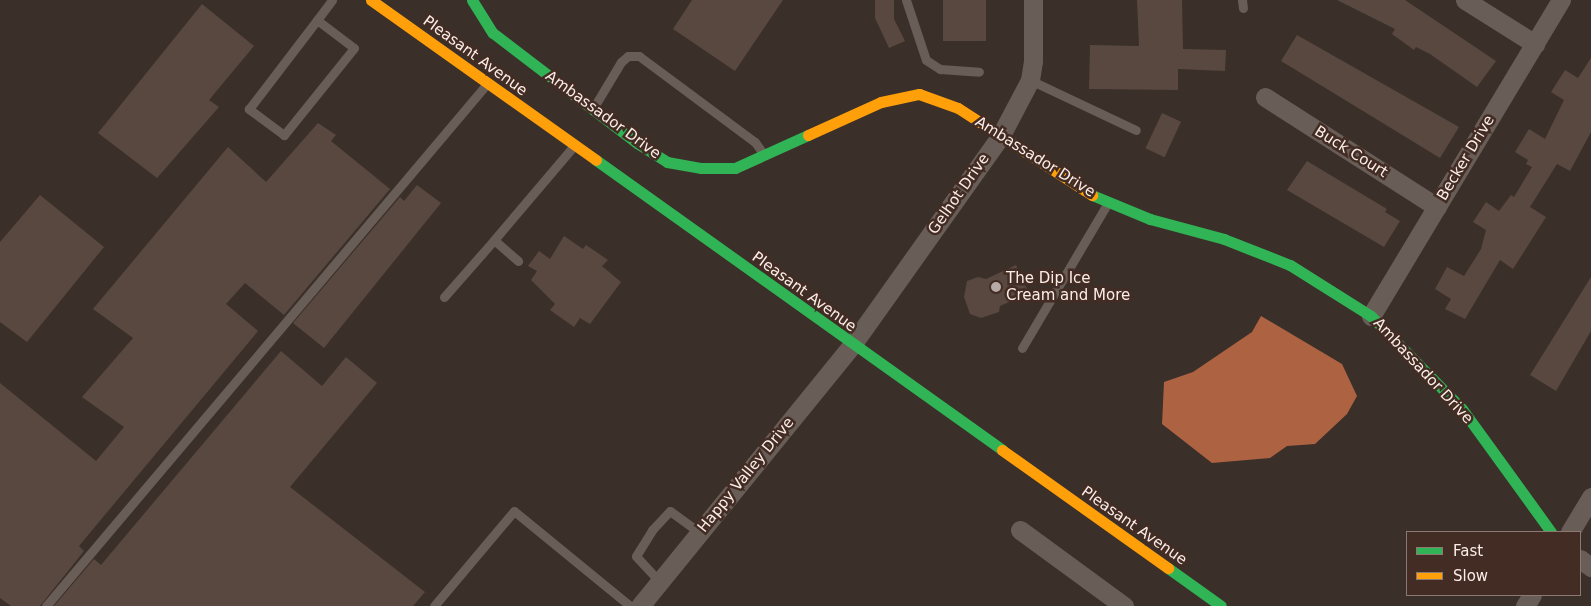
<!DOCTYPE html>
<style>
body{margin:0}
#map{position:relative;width:1591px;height:606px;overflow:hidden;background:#3b2f2a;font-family:"DejaVu Sans",sans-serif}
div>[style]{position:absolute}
.water>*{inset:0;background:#ad6341}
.building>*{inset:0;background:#584840;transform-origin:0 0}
.lane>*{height:9px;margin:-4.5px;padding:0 4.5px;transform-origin:4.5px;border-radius:4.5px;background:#695d58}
.street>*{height:19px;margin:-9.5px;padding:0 9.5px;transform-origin:9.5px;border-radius:9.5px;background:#695d58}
.fast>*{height:11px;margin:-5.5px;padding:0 5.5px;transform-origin:5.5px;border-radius:5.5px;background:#30b455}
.slow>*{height:11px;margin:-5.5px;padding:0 5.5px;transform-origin:5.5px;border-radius:5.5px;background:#ff9f0a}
.dots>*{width:14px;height:14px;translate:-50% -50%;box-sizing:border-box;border:2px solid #422c23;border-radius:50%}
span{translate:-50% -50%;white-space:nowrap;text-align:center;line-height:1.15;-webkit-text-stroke:5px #422c23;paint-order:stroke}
.street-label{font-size:15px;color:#fbede7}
.poi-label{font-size:15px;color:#fbede7}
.left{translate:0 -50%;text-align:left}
.legend{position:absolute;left:1406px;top:531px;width:175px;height:65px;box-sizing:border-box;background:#422c23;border:1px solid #8c7971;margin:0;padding:6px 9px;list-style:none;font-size:15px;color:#fbede7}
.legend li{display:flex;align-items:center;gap:10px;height:25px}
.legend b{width:25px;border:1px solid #8c7971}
</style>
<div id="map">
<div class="water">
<div style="clip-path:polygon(1261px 316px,1342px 364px,1357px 396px,1347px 414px,1315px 444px,1287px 446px,1270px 458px,1212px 463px,1162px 424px,1164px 382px,1193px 372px,1252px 332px)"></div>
</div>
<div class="building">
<div style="clip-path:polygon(692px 0,783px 0,735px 71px,673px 29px)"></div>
<div style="clip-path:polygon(875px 0,894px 0,894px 19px,905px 41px,889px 48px,875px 18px)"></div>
<div style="left:943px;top:0;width:43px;height:41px"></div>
<div style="clip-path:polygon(1137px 0,1182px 0,1183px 49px,1226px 50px,1225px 71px,1178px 69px,1178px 90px,1089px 89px,1090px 45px,1139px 46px)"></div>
<div style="clip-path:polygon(1337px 0,1405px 0,1496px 61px,1477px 87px,1430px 54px,1416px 47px,1414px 50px,1392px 34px,1395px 29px)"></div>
<div style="clip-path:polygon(202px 4px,254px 46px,209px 100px,219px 107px,157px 178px,98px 133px)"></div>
<div style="clip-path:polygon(1297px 35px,1459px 127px,1440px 158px,1281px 61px)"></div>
<div style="clip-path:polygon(1591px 58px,1591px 132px,1570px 171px,1557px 164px,1530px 207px,1546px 217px,1513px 269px,1500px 260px,1465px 319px,1445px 309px,1451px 299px,1435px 289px,1447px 267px,1464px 276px,1481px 249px,1486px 230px,1473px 222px,1486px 202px,1499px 211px,1511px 195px,1514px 197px,1532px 167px,1526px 164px,1528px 160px,1515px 152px,1529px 129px,1545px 139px,1564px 100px,1551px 92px,1565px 70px,1578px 78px)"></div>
<div style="left:1162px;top:113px;width:21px;height:39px;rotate:25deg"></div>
<div style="clip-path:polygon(318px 123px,336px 135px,331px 141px,390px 189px,284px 315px,245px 283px,226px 304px,258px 331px,79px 546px,84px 551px,40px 606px,11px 606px,0 598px,0 383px,96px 461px,124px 427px,82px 397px,133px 338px,93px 309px,228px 147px,266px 182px)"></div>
<div style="clip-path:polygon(1307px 161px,1387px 209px,1385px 212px,1400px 221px,1384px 247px,1287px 190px)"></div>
<div style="clip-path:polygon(417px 185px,441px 203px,324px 348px,293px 323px,400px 197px,404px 201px)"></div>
<div style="clip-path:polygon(40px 195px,104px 247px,27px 342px,0 322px,0 242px)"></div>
<div style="clip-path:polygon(564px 236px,583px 249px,586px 245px,608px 260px,602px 266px,621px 282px,590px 324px,580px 318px,574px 327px,550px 310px,555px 304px,531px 280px,537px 271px,528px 266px,539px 251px,550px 259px)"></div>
<div style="clip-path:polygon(1016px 265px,1029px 293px,1000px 306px,999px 312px,981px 318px,970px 314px,964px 297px,967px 281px,978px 277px,986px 279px)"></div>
<div style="clip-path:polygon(1591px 277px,1591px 331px,1556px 391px,1530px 375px)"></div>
<div style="clip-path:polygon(281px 351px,322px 386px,346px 357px,377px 383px,290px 487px,425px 592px,413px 606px,54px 606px,94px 559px,101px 565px)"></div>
</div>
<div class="lane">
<div style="left:906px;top:0;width:63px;rotate:71.6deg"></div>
<div style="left:926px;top:60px;width:17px;rotate:33deg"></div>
<div style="left:940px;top:69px;width:39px;rotate:4deg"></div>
<div style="left:1242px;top:0;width:8px;rotate:83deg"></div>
<div style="left:317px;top:20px;width:46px;rotate:37.1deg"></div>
<div style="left:354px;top:48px;width:112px;rotate:128.8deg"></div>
<div style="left:284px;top:135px;width:44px;rotate:-143.4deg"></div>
<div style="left:249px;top:109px;width:112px;rotate:-52.6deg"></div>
<div style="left:317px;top:20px;width:25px;rotate:-53deg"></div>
<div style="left:1030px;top:80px;width:117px;rotate:25.3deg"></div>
<div style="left:594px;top:107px;width:52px;rotate:-59deg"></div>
<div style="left:621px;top:62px;width:9px;rotate:-41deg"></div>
<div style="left:628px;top:56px;width:11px"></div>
<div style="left:639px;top:56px;width:144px;rotate:36.6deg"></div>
<div style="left:755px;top:142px;width:12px;rotate:55deg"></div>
<div style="left:494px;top:240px;width:121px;rotate:-49.7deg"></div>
<div style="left:444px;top:297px;width:76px;rotate:-48.7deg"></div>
<div style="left:494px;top:240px;width:32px;rotate:41deg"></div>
<div style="left:1022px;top:348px;width:167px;rotate:-59.4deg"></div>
<div style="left:660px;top:582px;width:35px;rotate:-133deg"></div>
<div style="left:636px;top:556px;width:31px;rotate:-58deg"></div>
<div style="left:652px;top:530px;width:26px;rotate:-47deg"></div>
<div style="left:670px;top:511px;width:37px;rotate:36deg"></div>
<div style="left:46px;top:606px;width:682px;rotate:-49.82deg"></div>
<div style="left:434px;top:606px;width:124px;rotate:-49.9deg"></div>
<div style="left:514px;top:511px;width:150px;rotate:39.3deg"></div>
</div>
<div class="street">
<div style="left:1465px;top:0;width:83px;rotate:32.2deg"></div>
<div style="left:1265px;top:97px;width:204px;rotate:32.6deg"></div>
<div style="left:1371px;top:316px;width:369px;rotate:-59deg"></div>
<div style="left:1020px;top:530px;width:129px;rotate:36.2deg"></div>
<div style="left:1570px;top:532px;width:41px;rotate:-59deg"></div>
<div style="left:1580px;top:559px;width:14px;rotate:36deg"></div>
<div style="left:640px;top:606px;width:336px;rotate:-50.9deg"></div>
<div style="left:852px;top:345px;width:255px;rotate:-54.6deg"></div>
<div style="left:1000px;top:137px;width:64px;rotate:-62.2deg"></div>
<div style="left:1030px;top:80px;width:19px;rotate:-81deg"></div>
<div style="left:1033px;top:61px;width:61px;rotate:-90deg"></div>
<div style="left:1525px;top:606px;width:13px;rotate:-58deg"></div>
</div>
<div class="fast">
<div style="left:472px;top:0;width:39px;rotate:58deg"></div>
<div style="left:493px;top:33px;width:181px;rotate:37.4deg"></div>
<div style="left:637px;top:143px;width:36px;rotate:32deg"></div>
<div style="left:667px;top:162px;width:35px;rotate:10deg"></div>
<div style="left:701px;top:168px;width:34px"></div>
<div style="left:735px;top:168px;width:80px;rotate:-24.3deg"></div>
<div style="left:596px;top:160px;width:499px;rotate:35.5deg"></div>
<div style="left:1092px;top:195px;width:63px;rotate:22.5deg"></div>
<div style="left:1150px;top:219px;width:77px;rotate:15.1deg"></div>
<div style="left:1224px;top:239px;width:71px;rotate:21.5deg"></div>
<div style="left:1290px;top:265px;width:96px;rotate:32.2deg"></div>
<div style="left:1371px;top:316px;width:130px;rotate:45.6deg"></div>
<div style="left:1462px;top:409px;width:152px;rotate:54.1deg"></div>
<div style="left:1168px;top:568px;width:65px;rotate:35.6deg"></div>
</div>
<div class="slow">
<div style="left:371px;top:0;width:276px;rotate:35.4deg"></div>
<div style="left:808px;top:135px;width:80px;rotate:-24.3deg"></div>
<div style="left:881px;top:102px;width:39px;rotate:-12deg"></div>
<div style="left:919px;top:94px;width:41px;rotate:19.7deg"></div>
<div style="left:958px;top:108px;width:160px;rotate:33deg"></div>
<div style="left:1002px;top:450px;width:204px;rotate:35.4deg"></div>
</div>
<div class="dots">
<div style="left:996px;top:287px;background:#b8aaa5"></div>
</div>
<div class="street-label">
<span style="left:475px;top:56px;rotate:36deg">Pleasant Avenue</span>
<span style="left:603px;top:115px;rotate:36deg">Ambassador Drive</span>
<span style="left:1351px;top:152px;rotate:32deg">Buck Court</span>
<span style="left:1035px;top:157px;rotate:32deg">Ambassador Drive</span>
<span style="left:1466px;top:158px;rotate:-59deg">Becker Drive</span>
<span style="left:959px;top:194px;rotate:-55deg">Gelhot Drive</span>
<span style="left:804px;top:292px;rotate:36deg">Pleasant Avenue</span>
<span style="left:1423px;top:371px;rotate:47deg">Ambassador Drive</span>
<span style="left:746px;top:475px;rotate:-51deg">Happy Valley Drive</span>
<span style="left:1134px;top:526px;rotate:35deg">Pleasant Avenue</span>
</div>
<div class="poi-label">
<span class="left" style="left:1006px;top:287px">The Dip Ice<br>Cream and More</span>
</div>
<ul class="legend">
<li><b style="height:6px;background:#30b455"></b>Fast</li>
<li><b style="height:6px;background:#ff9f0a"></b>Slow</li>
</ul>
</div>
